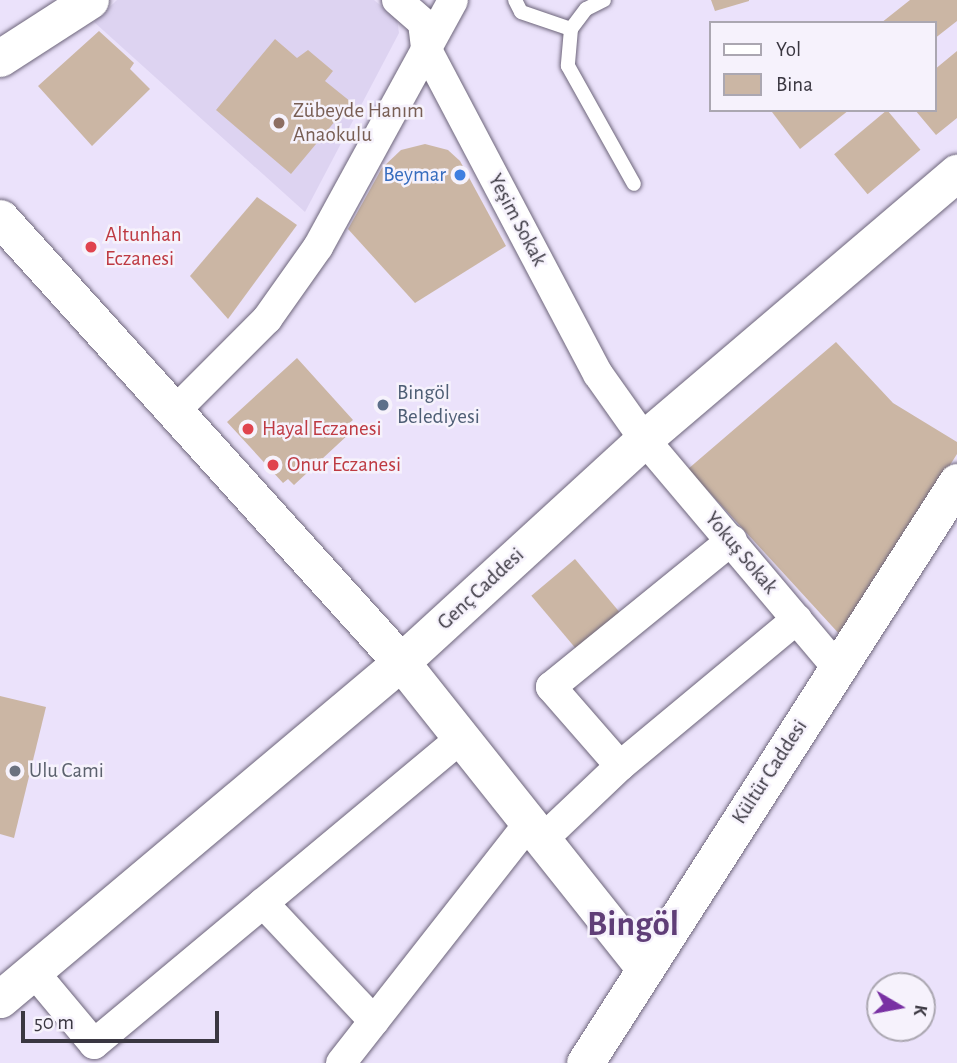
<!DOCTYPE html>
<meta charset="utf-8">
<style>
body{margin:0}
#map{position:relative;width:957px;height:1063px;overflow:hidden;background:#ebe2fb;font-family:"Alegreya Sans",sans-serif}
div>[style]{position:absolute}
.built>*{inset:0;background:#ddd3f1}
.building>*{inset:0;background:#cbb6a4;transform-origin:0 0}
.roads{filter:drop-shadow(0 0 2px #6d657a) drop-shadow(0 0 2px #6d657a)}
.service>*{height:14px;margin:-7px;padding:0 7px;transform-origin:7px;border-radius:7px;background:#fff}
.minor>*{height:30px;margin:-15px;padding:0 15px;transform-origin:15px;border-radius:15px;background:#fff}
.tertiary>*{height:37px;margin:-18.5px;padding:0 18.5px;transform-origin:18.5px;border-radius:18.5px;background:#fff}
.dots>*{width:19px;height:19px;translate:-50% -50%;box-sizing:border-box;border:4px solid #f6f2fc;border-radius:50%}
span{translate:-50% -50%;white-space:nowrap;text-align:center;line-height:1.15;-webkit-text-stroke:5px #f6f2fc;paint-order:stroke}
.education-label{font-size:21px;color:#785e54}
.left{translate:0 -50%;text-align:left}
.shop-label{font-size:21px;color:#366cbe}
.right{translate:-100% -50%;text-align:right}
.street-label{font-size:21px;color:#3a3741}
.health-label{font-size:21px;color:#be3a42}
.service-label{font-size:21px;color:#4e5e75}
.worship-label{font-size:21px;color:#5b616d}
.town-label{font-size:35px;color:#603e78;font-weight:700}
.legend{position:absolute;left:709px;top:21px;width:228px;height:91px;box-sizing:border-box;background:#f6f2fc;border:2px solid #aba7b1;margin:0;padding:9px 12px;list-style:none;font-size:21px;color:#3a3741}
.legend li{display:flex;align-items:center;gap:14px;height:35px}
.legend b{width:35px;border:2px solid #aba7b1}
.north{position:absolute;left:866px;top:972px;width:70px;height:70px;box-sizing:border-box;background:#f6f2fc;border:2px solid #aba7b1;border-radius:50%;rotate:100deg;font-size:19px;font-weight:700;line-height:28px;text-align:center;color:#3a3741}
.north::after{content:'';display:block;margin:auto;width:24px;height:32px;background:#7931a3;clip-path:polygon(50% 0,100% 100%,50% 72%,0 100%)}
.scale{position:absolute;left:21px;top:1011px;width:198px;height:32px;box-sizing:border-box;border:4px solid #3a3741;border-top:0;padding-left:9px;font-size:21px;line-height:24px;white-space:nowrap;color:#3a3741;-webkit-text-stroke:5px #f6f2fc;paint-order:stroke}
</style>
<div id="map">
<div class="built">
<div style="clip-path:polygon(117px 0,374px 0,397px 19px,399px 33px,305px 212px,94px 22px)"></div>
</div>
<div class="building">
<div style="clip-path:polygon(711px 0,749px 0,749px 1px,715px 11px)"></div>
<div style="clip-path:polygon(910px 0,957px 0,957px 21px,934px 39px,934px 23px,881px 23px)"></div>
<div style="clip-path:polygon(99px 31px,134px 63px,130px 69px,150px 89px,92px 146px,38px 86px)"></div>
<div style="clip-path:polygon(275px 39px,297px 58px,308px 50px,333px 71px,325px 81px,351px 102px,291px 174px,216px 110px)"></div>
<div style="clip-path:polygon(957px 51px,957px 118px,936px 135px,915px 110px,934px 110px,934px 70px)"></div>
<div style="clip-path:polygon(775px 110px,849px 110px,800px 149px,772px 112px)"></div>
<div style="left:887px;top:110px;width:52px;height:69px;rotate:50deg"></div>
<div style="clip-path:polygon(425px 144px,448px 150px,460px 161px,506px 246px,415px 303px,348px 229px,382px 168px,401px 150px)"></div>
<div style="clip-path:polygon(257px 197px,297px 225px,228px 319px,190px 276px)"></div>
<div style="clip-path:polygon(836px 342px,893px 403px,957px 442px,957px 454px,842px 637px,688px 469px)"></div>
<div style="clip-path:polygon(297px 358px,353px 420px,347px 425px,350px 433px,294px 485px,288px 479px,283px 483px,227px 422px)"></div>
<div style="left:575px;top:559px;width:75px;height:57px;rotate:50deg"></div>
<div style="clip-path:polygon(0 696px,46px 707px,14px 838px,0 834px)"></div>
</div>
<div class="roads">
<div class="service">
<div style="left:515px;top:0;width:13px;rotate:63deg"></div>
<div style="left:521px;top:12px;width:53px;rotate:18.8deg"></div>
<div style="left:604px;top:0;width:20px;rotate:153deg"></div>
<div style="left:586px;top:9px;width:25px;rotate:127deg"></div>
<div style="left:571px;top:29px;width:37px;rotate:95deg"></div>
<div style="left:568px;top:66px;width:135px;rotate:60.8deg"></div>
</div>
<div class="minor">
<div style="left:397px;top:0;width:35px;rotate:41deg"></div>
<div style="left:423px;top:23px;width:25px;rotate:83deg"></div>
<div style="left:426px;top:48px;width:369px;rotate:62.2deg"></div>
<div style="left:598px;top:374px;width:80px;rotate:54.7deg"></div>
<div style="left:644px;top:439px;width:299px;rotate:49.8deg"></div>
<div style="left:174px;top:412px;width:132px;rotate:-45deg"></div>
<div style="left:267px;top:319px;width:88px;rotate:-54.7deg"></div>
<div style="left:318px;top:247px;width:281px;rotate:-61.3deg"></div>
<div style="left:620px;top:766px;width:105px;rotate:-131.1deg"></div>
<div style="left:551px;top:687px;width:233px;rotate:-39.1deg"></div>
<div style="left:542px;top:840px;width:108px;rotate:-43.5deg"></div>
<div style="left:620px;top:766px;width:230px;rotate:-39.7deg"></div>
<div style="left:263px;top:903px;width:162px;rotate:46.8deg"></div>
<div style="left:33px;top:971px;width:95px;rotate:50.1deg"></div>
<div style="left:94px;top:1044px;width:478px;rotate:-39.8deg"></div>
<div style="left:341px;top:1063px;width:305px;rotate:-51.9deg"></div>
</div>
<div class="tertiary">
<div style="left:0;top:58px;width:107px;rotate:-32.8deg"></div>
<div style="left:0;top:218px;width:598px;rotate:47.91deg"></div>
<div style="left:401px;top:662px;width:390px;rotate:51.5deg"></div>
<div style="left:0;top:999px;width:524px;rotate:-40.04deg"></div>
<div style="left:401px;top:662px;width:330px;rotate:-42.5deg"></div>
<div style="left:644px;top:439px;width:411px;rotate:-40.4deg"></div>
<div style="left:585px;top:1063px;width:690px;rotate:-57.37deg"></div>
</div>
</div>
<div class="dots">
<div style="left:279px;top:123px;background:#8d6e63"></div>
<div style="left:460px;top:175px;background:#3f7fe0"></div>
<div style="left:91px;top:247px;background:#e0444e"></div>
<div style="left:383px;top:405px;background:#5c6f8a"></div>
<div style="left:248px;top:429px;background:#e0444e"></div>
<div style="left:273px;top:465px;background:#e0444e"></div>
<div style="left:15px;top:771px;background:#6b7280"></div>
</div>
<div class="education-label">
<span class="left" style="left:293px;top:123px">Zübeyde Hanım<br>Anaokulu</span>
</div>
<div class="shop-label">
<span class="right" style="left:446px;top:175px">Beymar</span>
</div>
<div class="street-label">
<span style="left:517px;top:220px;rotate:62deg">Yeşim Sokak</span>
<span style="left:741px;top:553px;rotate:50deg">Yokuş Sokak</span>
<span style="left:481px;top:589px;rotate:-43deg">Genç Caddesi</span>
<span style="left:770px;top:772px;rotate:-57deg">Kültür Caddesi</span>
</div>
<div class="health-label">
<span class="left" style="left:105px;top:247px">Altunhan<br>Eczanesi</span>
<span class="left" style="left:262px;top:429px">Hayal Eczanesi</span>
<span class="left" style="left:287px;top:465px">Onur Eczanesi</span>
</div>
<div class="service-label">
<span class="left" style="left:397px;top:405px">Bingöl<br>Belediyesi</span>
</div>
<div class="worship-label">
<span class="left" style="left:29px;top:771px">Ulu Cami</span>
</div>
<div class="town-label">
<span style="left:633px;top:925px">Bingöl</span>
</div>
<ul class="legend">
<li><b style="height:9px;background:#fff"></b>Yol</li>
<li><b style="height:19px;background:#cbb6a4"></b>Bina</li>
</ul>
<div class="north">K</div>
<div class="scale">50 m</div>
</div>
